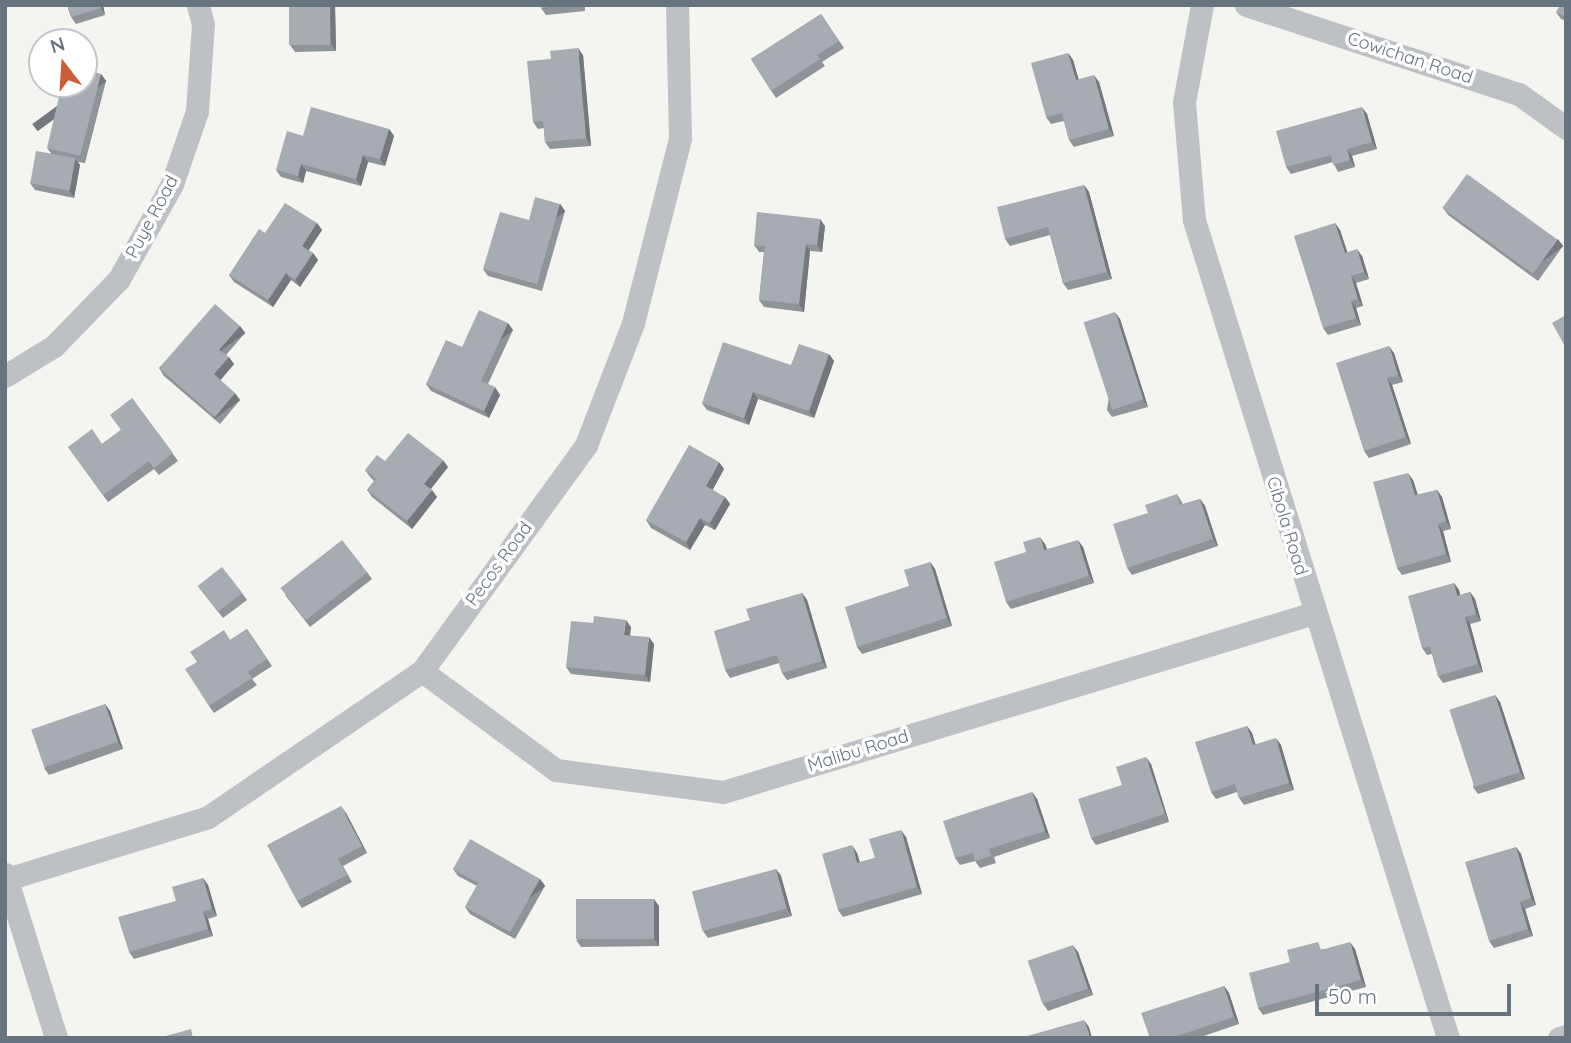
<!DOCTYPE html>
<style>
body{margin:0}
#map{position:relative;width:1571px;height:1043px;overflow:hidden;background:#f4f4f1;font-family:Quicksand,sans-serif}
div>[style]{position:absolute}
.street>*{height:23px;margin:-11.5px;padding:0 11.5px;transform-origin:11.5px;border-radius:11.5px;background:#bec1c4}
.wall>*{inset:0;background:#8f9498}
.shaded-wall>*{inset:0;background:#74787c;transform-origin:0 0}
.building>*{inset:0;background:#a6acb1;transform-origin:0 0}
span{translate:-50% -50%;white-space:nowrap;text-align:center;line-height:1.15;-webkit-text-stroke:7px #fff;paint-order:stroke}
.street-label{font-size:18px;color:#67737e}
.frame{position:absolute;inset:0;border:7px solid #67737e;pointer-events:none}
.north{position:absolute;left:28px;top:28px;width:70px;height:70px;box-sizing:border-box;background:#fff;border:2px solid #c2c7cb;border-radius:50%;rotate:343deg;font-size:19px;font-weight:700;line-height:28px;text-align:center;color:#67737e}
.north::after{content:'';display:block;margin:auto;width:24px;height:32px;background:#cd5d38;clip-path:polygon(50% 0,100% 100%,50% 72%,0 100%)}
.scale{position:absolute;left:1315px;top:984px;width:196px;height:32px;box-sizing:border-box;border:4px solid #67737e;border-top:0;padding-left:9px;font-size:21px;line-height:24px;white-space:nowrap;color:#67737e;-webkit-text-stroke:5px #fff;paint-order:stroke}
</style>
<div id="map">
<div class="street">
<div style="left:1202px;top:5px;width:99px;rotate:100.5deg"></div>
<div style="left:1184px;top:102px;width:118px;rotate:85.2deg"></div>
<div style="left:1194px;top:220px;width:857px;rotate:72.75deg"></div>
<div style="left:1246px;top:5px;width:287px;rotate:18.1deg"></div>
<div style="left:1519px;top:94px;width:58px;rotate:35.9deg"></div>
<div style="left:5px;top:376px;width:57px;rotate:-31.5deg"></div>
<div style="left:54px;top:346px;width:93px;rotate:-45.9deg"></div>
<div style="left:119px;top:279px;width:109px;rotate:-60.8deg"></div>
<div style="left:172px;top:184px;width:77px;rotate:-71.1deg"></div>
<div style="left:197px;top:111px;width:87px;rotate:-86.1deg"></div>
<div style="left:203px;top:24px;width:20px;rotate:-105deg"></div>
<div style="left:422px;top:671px;width:167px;rotate:36.5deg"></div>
<div style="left:556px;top:770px;width:168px;rotate:7.5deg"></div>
<div style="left:723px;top:792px;width:618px;rotate:-16.85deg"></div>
<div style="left:5px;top:874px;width:172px;rotate:72.7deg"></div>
<div style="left:7px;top:879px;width:210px;rotate:-17.1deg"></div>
<div style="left:208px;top:817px;width:259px;rotate:-34.3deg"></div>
<div style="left:422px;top:671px;width:279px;rotate:-54deg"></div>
<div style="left:586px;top:445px;width:131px;rotate:-68.9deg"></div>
<div style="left:633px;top:323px;width:191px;rotate:-75.7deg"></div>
<div style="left:680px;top:138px;width:133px;rotate:-91.3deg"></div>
<div style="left:1559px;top:1038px;width:7px;rotate:-16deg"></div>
</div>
<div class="wall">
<div style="clip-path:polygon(67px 5px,103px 5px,105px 15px,76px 24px,71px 17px)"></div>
<div style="clip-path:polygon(289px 5px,335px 5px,336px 51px,295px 52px,290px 45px)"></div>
<div style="clip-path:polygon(540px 5px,585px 5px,585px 11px,546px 15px,541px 8px)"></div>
<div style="clip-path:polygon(1566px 5px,1566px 21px,1561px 19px,1556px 12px)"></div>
<div style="clip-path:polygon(821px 14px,844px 48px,822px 62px,825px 66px,776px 98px,751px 59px)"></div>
<div style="clip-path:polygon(1068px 53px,1073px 60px,1078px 79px,1099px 82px,1114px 136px,1074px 147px,1069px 140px,1064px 121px,1051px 124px,1046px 117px)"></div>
<div style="clip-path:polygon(583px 55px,591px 146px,550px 149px,545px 142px,544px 128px,538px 129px,533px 122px,551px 59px)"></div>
<div style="clip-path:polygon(101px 74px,106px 81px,85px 163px,78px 162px,80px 165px,74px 198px,35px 190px,30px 183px,51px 153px,47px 148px)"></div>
<div style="clip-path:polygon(1367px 114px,1377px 149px,1352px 156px,1355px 167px,1338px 172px,1333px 162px,1291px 174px,1286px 167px)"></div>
<div style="clip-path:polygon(389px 129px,394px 136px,385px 166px,368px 162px,361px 186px,306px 171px,303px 183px,281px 177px,276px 170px,303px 136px)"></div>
<div style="clip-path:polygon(1084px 185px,1089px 192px,1112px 279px,1068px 290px,1063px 283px,1050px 235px,1010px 246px,1005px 239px)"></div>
<div style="clip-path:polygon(560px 204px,565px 211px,542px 291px,488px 276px,483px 269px,529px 220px)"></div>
<div style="clip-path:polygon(1443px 208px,1563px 246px,1538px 281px,1448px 215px)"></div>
<div style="clip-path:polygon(317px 223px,322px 230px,308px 250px,313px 253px,318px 260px,300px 287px,291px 280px,273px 307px,234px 282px,229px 275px,265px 233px)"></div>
<div style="clip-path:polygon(1335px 223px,1340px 230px,1347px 252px,1362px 256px,1369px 279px,1356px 283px,1363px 306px,1356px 308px,1361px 325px,1328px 335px,1323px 328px)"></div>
<div style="clip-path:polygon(825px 226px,822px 252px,810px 251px,804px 312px,764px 307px,759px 300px,764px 252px,759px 252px,754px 245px)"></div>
<div style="clip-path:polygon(1120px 319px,1148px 407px,1112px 417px,1107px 410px)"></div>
<div style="clip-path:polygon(240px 326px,245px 333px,226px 355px,234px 364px,220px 380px,240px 400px,220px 424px,164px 376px,159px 368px)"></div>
<div style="clip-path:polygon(513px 330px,488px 384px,500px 395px,489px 418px,431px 391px,426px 384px,462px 347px)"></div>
<div style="clip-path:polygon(1394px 353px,1403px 382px,1392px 385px,1411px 444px,1369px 458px,1364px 451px)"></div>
<div style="clip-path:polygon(829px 354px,834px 361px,814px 418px,758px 399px,749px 425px,707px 410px,702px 403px,791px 365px)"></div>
<div style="clip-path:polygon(132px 398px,178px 461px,159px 475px,154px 469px,108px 502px,68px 447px,102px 444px,121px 430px)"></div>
<div style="clip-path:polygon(385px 461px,448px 467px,431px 489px,437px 497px,412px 529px,372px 497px,367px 490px,374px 481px,370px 477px,365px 470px)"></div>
<div style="clip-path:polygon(724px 469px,712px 490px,725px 497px,730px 504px,715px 530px,705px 525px,690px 550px,651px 528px,646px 520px)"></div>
<div style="clip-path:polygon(1413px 480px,1418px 495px,1437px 490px,1442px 497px,1451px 529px,1443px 531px,1451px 562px,1402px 575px,1397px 568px)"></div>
<div style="clip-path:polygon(1177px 494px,1183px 504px,1200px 499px,1205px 506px,1218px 546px,1132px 575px,1127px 568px)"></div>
<div style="clip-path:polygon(1045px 544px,1047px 549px,1083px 547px,1094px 583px,1011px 609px,1006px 602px,1026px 552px)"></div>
<div style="clip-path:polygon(930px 562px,935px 569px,952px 626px,862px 654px,857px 647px)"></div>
<div style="clip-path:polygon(367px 572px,372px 579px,310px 627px,285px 595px)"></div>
<div style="clip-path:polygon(1454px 583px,1459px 590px,1460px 595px,1470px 592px,1475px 599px,1481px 621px,1470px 624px,1483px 672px,1443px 683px,1438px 676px,1432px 654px,1427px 655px,1422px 648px)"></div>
<div style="clip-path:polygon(198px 586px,242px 593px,247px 600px,223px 618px)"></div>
<div style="clip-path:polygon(802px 593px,807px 600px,827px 668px,787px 680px,782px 673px,779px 663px,730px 678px,725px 670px,750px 620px)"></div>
<div style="clip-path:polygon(631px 627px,630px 635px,654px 644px,650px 682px,571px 674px,566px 667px)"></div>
<div style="clip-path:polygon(247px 629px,272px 666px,252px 679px,257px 685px,214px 713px,209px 706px,230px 640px)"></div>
<div style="clip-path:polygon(1495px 695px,1500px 702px,1525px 779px,1478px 794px,1473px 787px)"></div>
<div style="clip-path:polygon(105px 704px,110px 711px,123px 749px,49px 775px,44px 768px)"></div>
<div style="clip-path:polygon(1247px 726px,1252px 733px,1255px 744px,1281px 745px,1294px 790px,1244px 805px,1239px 798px,1237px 792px,1216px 799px,1211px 792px)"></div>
<div style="clip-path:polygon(1151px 764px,1169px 822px,1096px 845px,1091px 838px,1122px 785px)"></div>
<div style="clip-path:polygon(1032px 792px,1037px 799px,1050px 838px,994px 857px,996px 863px,980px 868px,975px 861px,960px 865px,955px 858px)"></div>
<div style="clip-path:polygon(346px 813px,367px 853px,343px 866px,352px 882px,302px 908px,297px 901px)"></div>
<div style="clip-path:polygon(906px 837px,922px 894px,843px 917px,838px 910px,857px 853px,860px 862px,875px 858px)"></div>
<div style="clip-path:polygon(1516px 847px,1521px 854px,1536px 905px,1525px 909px,1533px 936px,1494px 948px,1489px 941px)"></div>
<div style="clip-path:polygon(453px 869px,540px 879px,545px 886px,515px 939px,470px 914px,465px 907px,477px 886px,458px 876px)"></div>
<div style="clip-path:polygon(776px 869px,781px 876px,792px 916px,708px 938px,703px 931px)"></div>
<div style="clip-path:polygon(203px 878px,208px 885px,217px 916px,208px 919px,213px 936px,134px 959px,129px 952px,176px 901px)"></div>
<div style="clip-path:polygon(659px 906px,659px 946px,581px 947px,576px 940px)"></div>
<div style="clip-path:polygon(1323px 949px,1355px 949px,1366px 987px,1263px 1015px,1258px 1008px,1290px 962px)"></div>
<div style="clip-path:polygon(1078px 952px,1093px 995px,1048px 1011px,1043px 1004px)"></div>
<div style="clip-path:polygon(1224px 986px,1229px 993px,1239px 1024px,1198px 1038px,1150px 1038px)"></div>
</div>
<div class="shaded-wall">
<div style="clip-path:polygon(100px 5px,103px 5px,105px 15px,101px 8px)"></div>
<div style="clip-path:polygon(330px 5px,335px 5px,336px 51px,331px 44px)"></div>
<div style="clip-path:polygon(578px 48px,583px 55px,591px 146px,586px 138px)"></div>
<div style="clip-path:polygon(1068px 53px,1073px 60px,1081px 87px,1076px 80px)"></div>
<div style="left:101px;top:74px;width:9px;height:85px;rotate:54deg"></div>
<div style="clip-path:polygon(1094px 75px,1099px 82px,1114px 136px,1109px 129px)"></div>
<div style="clip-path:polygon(1362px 107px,1367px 114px,1377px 149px,1372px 142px)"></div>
<div style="clip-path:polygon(389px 129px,394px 136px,385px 166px,380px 159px)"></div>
<div style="clip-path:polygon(1347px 149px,1352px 156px,1355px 167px,1350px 160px)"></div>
<div style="clip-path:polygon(363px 155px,368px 162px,361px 186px,356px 179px)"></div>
<div style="clip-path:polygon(75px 158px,80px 165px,74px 198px,69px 190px)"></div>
<div style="clip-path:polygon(301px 164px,306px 171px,303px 183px,298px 176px)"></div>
<div style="clip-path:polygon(1084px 185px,1089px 192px,1112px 279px,1107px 272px)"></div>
<div style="left:560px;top:204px;width:9px;height:83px;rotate:54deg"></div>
<div style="clip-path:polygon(820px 219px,825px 226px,822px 252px,817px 245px)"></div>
<div style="clip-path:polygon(317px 223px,322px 230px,307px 253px,302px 246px)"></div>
<div style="clip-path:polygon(1335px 223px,1340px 230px,1350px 260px,1345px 253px)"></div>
<div style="left:1558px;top:239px;width:9px;height:43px;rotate:54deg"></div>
<div style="clip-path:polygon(806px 244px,810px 251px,804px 312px,799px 304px)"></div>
<div style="clip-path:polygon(1357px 249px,1362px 256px,1369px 279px,1364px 272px)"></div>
<div style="clip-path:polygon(313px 253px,318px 260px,300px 287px,295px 280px)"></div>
<div style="clip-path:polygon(286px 273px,291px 280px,273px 307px,268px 300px)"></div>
<div style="clip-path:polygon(1351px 276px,1356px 283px,1363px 306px,1358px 299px)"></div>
<div style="clip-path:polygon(1351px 301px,1356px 308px,1361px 325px,1356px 318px)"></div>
<div style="clip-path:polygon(1115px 312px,1120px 319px,1148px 407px,1143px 400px)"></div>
<div style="left:508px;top:323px;width:9px;height:64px;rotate:54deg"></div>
<div style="left:240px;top:326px;width:9px;height:32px;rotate:54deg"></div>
<div style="clip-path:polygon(1389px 346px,1394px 353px,1403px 382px,1398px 375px)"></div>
<div style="clip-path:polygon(829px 354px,834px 361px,814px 418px,809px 411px)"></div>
<div style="clip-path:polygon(229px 357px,234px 364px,219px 382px,214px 374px)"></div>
<div style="clip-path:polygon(1387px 378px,1392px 385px,1411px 444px,1406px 437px)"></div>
<div style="clip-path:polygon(495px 387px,500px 395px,489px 418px,484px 411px)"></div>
<div style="clip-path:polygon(753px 392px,758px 399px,749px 425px,744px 418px)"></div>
<div style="left:235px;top:393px;width:9px;height:31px;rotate:54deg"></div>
<div style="clip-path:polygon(443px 460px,448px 467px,429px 491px,424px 484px)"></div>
<div style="clip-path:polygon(719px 462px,724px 469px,711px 493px,706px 486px)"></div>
<div style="clip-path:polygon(1408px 473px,1413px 480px,1420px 503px,1415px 495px)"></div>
<div style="clip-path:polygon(432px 490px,437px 497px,412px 529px,407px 521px)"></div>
<div style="clip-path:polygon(1437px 490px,1442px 497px,1451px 529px,1446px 521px)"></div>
<div style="clip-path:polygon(725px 497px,730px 504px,715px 530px,710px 523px)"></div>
<div style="clip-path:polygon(1200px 499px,1205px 506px,1218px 546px,1213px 539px)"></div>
<div style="clip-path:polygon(700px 518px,705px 525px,690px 550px,686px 542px)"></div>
<div style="clip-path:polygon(1438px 524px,1443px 531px,1451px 562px,1446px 554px)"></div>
<div style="clip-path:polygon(1040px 537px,1045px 544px,1049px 557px,1044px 550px)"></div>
<div style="clip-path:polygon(1078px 540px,1083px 547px,1094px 583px,1089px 576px)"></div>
<div style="clip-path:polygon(930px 562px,935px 569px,952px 626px,947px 618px)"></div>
<div style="clip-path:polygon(1454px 583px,1459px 590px,1462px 603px,1457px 596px)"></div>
<div style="clip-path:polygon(1470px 592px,1475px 599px,1481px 621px,1476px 614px)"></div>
<div style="clip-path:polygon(802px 593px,807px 600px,827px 668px,822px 661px)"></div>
<div style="clip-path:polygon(1465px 617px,1470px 624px,1483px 672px,1478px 664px)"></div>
<div style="clip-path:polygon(626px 620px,631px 627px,629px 642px,624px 635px)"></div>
<div style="clip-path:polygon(649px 637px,654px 644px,650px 682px,645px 675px)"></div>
<div style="clip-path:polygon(1495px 695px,1500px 702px,1525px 779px,1520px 772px)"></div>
<div style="clip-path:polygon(105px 704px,110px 711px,123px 749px,118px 742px)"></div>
<div style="clip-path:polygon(1247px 726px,1252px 733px,1258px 752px,1253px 745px)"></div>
<div style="clip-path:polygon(1276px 738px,1281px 745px,1294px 790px,1289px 783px)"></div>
<div style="clip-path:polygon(1146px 757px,1151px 764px,1169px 822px,1165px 814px)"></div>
<div style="clip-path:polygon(1032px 792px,1037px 799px,1050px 838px,1045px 831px)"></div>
<div style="clip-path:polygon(341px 806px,346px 813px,367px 853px,362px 846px)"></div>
<div style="clip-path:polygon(901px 830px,906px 837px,922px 894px,917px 887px)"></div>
<div style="clip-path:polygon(852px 845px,857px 853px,862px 870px,857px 863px)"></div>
<div style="clip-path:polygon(1516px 847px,1521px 854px,1536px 905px,1531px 898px)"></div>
<div style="clip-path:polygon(776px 869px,781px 876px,792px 916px,787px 909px)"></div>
<div style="clip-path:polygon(203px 878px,208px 885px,217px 916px,212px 909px)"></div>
<div style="left:540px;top:879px;width:9px;height:61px;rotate:54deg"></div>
<div style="clip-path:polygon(654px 899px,659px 906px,659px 946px,654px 939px)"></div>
<div style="clip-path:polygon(1520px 902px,1525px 909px,1533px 936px,1528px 929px)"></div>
<div style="clip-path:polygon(203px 911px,208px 919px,213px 936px,208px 929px)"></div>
<div style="clip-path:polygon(1350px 942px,1355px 949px,1366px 987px,1361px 980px)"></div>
<div style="clip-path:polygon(1073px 945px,1078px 952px,1093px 995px,1088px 988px)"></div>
<div style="clip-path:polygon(1224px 986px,1229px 993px,1239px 1024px,1234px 1017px)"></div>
<div style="clip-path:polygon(1084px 1020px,1089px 1027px,1092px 1038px,1090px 1038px)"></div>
</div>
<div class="building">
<div style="clip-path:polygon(67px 5px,100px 5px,101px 8px,71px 17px)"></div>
<div style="left:289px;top:5px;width:41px;height:40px"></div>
<div style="clip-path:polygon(540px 5px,566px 5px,541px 8px)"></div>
<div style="clip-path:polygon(1560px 5px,1566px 5px,1566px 17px,1556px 12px)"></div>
<div style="clip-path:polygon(821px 14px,839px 41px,817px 55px,820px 59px,771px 91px,751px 59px)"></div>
<div style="clip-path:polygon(578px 48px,586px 138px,545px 142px,543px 121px,533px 122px,527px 61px,551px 59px,550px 51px)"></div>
<div style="clip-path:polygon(1068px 53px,1076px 80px,1094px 75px,1109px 129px,1069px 140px,1062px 113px,1046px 117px,1031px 63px)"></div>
<div style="clip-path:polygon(84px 69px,101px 74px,80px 156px,47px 148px,62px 84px,84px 84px)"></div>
<div style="clip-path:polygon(311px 107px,389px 129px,380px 159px,363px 155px,356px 179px,301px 164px,298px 176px,276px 170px,287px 131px,303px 136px)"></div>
<div style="clip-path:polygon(1362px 107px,1372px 142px,1347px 149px,1350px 160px,1333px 165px,1331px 155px,1286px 167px,1276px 131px)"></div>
<div style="left:36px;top:151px;width:40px;height:33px;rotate:10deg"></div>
<div style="left:1467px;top:174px;width:112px;height:42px;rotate:36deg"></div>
<div style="clip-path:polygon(1084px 185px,1107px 272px,1063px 283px,1048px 227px,1005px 239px,997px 207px)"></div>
<div style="clip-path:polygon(535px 197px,560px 204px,537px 284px,483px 269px,500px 212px,529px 220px)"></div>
<div style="clip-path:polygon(285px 203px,317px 223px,302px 246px,313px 253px,295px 280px,286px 273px,268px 300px,229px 275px,259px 229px,265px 233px)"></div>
<div style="clip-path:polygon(757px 212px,820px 219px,817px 245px,806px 244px,799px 304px,759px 300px,765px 246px,754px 245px)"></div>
<div style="clip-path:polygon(1335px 223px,1345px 253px,1357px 249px,1364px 272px,1351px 276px,1358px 299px,1351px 301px,1356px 318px,1323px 328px,1294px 236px)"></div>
<div style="clip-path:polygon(215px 304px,240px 326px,219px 350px,229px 357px,214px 374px,235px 393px,215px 417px,159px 368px)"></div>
<div style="clip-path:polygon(479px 310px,508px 323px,481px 381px,495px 387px,484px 411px,426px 384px,446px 340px,462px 347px)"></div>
<div style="left:1115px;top:312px;width:92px;height:33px;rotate:72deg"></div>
<div style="clip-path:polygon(1566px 315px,1566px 348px,1552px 323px)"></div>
<div style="clip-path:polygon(723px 342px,791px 365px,799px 344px,829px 354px,809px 411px,753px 392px,744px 418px,702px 403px)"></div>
<div style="clip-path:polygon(1389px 346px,1398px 375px,1387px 378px,1406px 437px,1364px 451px,1336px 363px)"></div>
<div style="clip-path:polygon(132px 398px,173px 453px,154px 468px,149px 461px,103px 495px,68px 447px,92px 429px,102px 444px,121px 430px,110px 415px)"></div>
<div style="clip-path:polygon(408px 433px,443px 460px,424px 484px,432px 490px,407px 521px,367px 490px,376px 479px,365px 470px,377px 455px,385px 461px)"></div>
<div style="clip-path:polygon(689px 445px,719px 462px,706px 486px,725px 497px,710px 523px,700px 518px,686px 542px,646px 520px)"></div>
<div style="clip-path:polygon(1408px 473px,1415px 495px,1437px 490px,1446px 521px,1438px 524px,1446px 554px,1397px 568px,1373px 482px)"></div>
<div style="clip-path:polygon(1177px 494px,1180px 505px,1200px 499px,1213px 539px,1127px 568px,1113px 524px,1148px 513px,1145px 505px)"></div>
<div style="clip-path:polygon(1040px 537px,1044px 550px,1078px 540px,1089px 576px,1006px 602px,994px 562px,1026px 552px,1023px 542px)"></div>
<div style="left:342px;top:540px;width:41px;height:78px;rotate:52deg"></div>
<div style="clip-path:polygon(930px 562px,947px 618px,857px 647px,845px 607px,909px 586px,904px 570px)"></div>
<div style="left:222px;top:567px;width:33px;height:31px;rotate:52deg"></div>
<div style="clip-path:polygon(1454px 583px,1457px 596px,1470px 592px,1476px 614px,1465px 617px,1478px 664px,1438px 676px,1430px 646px,1422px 648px,1408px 596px)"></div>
<div style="clip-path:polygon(802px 593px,822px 661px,782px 673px,777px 655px,725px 670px,714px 631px,750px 620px,746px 609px)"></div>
<div style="clip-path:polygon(594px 616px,626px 620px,624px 635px,649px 637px,645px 675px,566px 667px,571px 621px,593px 623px)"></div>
<div style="clip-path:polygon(247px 629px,267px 659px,247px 672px,252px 678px,209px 706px,185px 669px,197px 662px,190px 652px,224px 630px,230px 640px)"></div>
<div style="left:1495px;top:695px;width:81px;height:48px;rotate:72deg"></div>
<div style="left:105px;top:704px;width:40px;height:78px;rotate:71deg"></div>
<div style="clip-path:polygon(1247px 726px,1253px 745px,1276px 738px,1289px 783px,1239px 798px,1235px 784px,1211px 792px,1195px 742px)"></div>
<div style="clip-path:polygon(1146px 757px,1165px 814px,1091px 838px,1078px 799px,1122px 785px,1116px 767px)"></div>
<div style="clip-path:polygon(1032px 792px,1045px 831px,989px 849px,991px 856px,975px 861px,973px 853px,955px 858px,943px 821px)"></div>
<div style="clip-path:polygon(341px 806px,362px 846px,338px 859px,347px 875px,297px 901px,267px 845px)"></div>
<div style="clip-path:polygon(901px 830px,917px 887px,838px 910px,822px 854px,852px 845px,857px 863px,875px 858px,869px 839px)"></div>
<div style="clip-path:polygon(470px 839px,540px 879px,510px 932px,465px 907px,478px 883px,453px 869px)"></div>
<div style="clip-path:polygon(1516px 847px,1531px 898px,1520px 902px,1528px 929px,1489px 941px,1465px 862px)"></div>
<div style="left:776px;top:869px;width:41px;height:87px;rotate:75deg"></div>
<div style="clip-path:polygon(203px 878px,212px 909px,203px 911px,208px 929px,129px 952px,118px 917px,176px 901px,172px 887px)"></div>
<div style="left:654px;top:899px;width:40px;height:78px;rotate:90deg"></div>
<div style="clip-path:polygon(1318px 942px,1321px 950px,1350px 942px,1361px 980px,1258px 1008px,1249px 973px,1290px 962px,1287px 950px)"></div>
<div style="left:1073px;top:945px;width:46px;height:48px;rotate:71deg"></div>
<div style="clip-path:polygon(1224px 986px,1234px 1017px,1171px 1038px,1150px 1038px,1141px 1013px)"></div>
<div style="clip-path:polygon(1084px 1020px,1090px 1038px,1020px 1038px)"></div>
<div style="clip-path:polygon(191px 1029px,193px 1038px,166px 1038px,166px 1036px)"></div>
</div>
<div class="street-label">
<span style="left:1410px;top:58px;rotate:18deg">Cowichan Road</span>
<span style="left:152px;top:217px;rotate:-62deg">Puye Road</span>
<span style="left:1287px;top:526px;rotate:73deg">Cibola Road</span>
<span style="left:499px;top:564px;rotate:-54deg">Pecos Road</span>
<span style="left:858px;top:751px;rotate:-17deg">Malibu Road</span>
</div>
<div class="frame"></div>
<div class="north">N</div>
<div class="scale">50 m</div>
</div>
